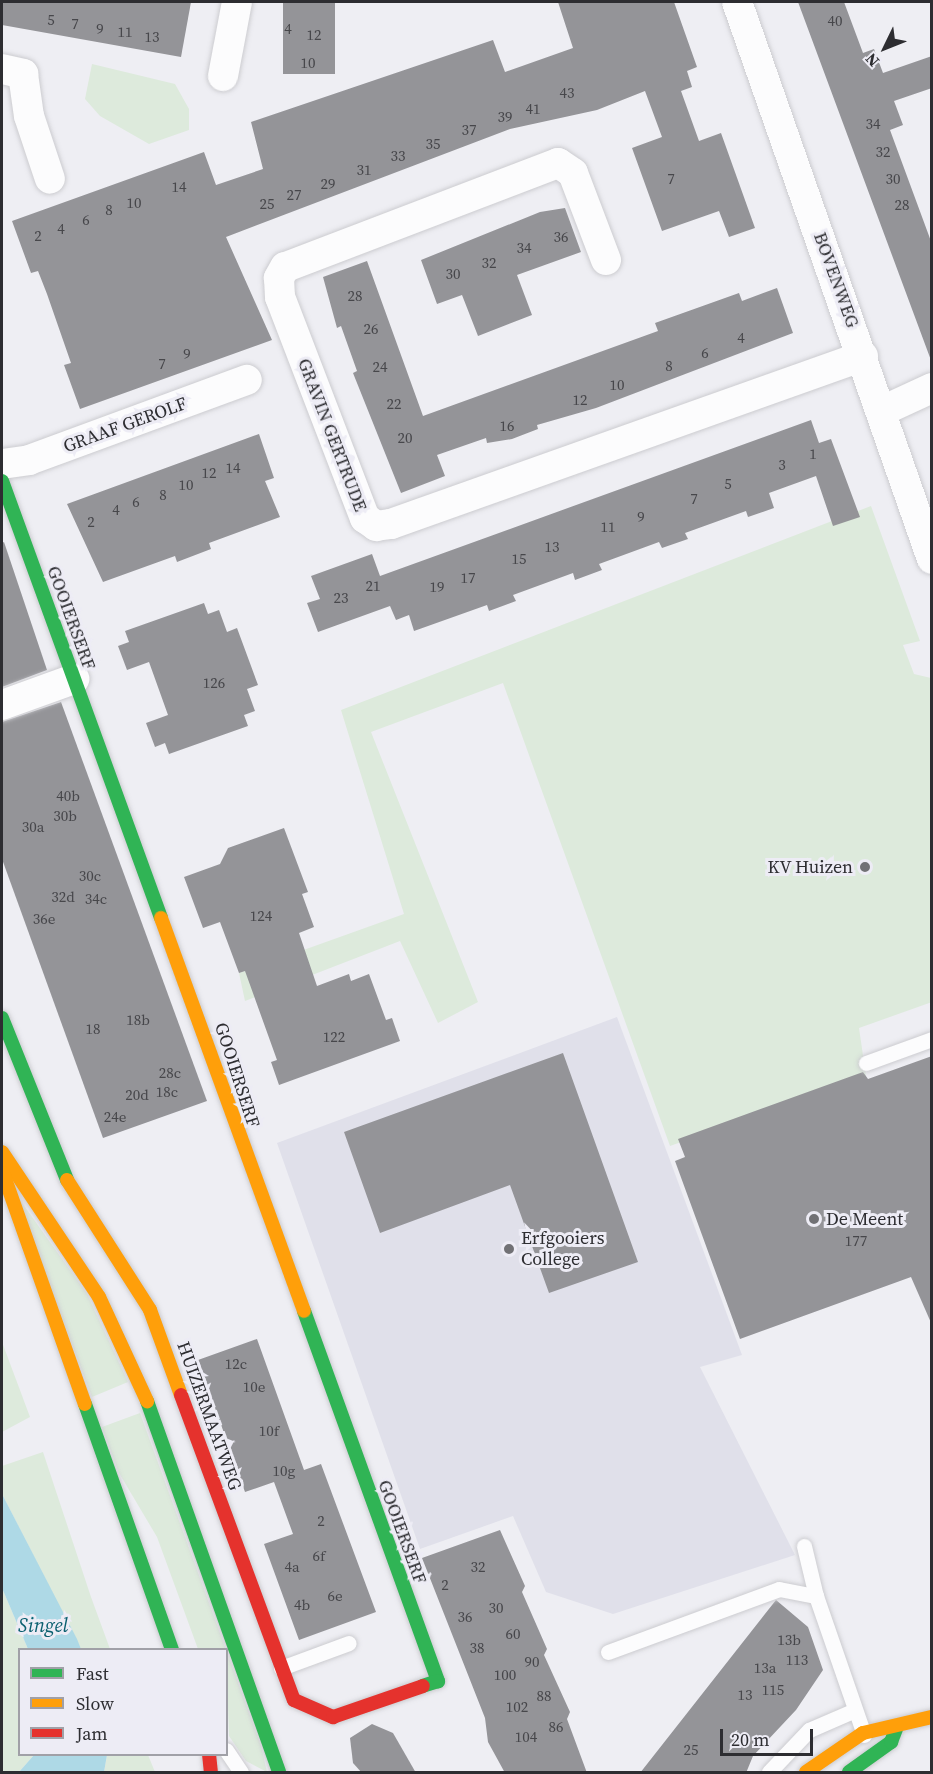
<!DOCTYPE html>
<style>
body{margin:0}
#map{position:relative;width:933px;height:1774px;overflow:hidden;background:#eeeef3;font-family:"Source Serif 4",serif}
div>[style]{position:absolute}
.built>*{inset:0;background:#e0e0ea}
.green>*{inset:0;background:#ddeadc}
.water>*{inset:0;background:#aed9e6}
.building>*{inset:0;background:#949498;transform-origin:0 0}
.roads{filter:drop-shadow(0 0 2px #ccccd0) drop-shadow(0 0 2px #ccccd0)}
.lane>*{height:15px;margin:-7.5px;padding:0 7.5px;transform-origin:7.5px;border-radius:7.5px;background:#fcfcfd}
.street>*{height:30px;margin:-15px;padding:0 15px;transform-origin:15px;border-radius:15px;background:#fcfcfd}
.fast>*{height:14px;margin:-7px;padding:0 7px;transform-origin:7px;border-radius:7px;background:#30b455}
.slow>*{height:14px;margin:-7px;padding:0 7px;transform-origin:7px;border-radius:7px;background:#ff9f0a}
.jam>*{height:14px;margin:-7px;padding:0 7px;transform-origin:7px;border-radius:7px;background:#e5322d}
.dots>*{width:16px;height:16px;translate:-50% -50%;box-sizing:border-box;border:3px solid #edecf5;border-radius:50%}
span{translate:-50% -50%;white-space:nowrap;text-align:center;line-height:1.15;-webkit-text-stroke:6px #edecf5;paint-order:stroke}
.number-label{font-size:15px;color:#47474b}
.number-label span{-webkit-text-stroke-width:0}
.street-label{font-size:18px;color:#2d2d31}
.poi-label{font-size:18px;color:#2d2d31}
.right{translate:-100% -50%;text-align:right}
.left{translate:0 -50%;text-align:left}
.water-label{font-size:20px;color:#0a5f6f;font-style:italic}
.frame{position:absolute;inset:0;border:3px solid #2d2d31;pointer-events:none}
.legend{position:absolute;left:18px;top:1648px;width:210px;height:108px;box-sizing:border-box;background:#edecf5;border:2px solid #a0a0a7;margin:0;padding:8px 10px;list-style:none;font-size:18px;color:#2d2d31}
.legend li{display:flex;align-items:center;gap:12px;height:30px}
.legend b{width:30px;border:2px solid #a0a0a7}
.north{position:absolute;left:855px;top:18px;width:60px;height:60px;-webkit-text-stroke:4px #edecf5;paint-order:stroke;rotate:227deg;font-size:16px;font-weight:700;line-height:24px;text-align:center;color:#2d2d31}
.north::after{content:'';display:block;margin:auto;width:21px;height:27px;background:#2d2d31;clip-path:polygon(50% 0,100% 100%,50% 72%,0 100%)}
.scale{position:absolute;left:720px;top:1729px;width:93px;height:27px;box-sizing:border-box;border:3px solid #2d2d31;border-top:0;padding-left:8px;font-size:18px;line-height:21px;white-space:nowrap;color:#2d2d31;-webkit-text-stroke:4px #edecf5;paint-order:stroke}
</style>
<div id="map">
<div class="built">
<div style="clip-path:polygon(617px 1017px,742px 1355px,700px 1367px,795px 1555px,613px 1614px,546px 1592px,513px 1516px,420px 1549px,277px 1143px)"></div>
</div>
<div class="green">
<div style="clip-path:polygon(92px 64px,175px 84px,189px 109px,189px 130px,149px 144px,100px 116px,85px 99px)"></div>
<div style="clip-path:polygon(871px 506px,920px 641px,903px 645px,914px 674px,931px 678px,932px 1002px,859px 1028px,866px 1076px,670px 1146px,503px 683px,371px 732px,478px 1002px,438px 1023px,400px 941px,245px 1001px,239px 973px,404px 914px,341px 710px)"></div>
<div style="clip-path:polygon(15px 1193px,87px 1294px,128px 1382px,92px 1397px)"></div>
<div style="clip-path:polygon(2px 1342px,30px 1417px,2px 1432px)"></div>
<div style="clip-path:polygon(140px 1413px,261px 1746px,267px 1772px,246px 1761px,229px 1736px,226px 1650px,198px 1649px,157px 1537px,119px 1473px,102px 1427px)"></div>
<div style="clip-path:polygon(43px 1452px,91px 1597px,110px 1649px,81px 1649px,2px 1494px,2px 1466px)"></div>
<div style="clip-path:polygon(2px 1588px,28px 1649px,20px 1650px,20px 1754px,34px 1755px,19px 1772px,2px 1772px)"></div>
<div style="clip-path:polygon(107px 1755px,148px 1755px,155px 1772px,104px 1772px)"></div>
</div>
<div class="water">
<div style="clip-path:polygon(2px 1494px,77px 1639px,81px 1649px,28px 1649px,2px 1588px)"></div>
<div style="clip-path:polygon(34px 1755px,34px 1754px,107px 1755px,104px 1772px,19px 1772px)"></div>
</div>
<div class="building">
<div style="clip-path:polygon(2px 2px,191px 2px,181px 57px,2px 25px)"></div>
<div style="left:283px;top:2px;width:52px;height:72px"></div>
<div style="clip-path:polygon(558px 2px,674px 2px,697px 67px,687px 71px,692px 87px,681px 91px,699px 141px,721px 133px,755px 228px,729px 237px,719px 211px,662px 231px,632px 148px,662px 137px,645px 91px,597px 110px,510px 129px,226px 237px,272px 340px,80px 409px,64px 365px,71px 363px,47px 294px,38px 271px,31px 273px,12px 221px,204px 152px,216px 185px,263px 169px,251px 122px,493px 40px,505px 72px,573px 48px)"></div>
<div style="clip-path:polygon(798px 2px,844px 2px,863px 53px,874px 49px,883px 73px,932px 56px,932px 88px,894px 101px,903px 125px,890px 130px,932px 244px,932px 363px)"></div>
<div style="clip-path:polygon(565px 208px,581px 252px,517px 275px,532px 315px,478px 336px,462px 295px,437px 304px,421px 260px,540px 212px)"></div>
<div style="clip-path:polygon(367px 261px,423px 416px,658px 331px,655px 323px,739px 293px,742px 301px,777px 288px,793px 333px,596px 408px,537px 425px,538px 429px,512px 439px,487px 443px,486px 438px,437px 455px,445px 476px,401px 493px,353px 373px,357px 371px,341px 326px,337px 328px,323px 277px)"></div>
<div style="clip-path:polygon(811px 420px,819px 443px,831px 439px,860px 517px,833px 526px,816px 476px,769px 493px,774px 508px,748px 517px,746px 511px,685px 533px,688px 539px,662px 548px,659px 542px,599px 564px,602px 570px,575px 580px,573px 573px,513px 595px,516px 601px,489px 611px,487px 605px,414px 631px,409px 615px,396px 620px,390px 606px,318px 632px,307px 603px,320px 599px,311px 576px,372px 554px,380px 576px)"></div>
<div style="clip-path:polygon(259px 434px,274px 478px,265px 481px,280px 517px,209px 543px,211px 549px,177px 562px,175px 556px,103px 582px,67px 504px)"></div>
<div style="clip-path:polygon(4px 542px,47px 670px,2px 687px,2px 543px)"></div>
<div style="clip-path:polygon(204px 603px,208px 614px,219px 610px,227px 632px,237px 628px,258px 685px,247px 689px,255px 711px,244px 715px,248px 726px,169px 754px,165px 743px,155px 747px,146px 723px,168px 715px,149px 662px,127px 670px,118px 646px,129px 642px,125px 631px)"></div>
<div style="clip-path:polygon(61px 702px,207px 1101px,103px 1138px,2px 859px,2px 722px)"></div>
<div style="clip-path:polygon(284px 828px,308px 892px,302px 894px,314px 927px,299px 933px,317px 986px,349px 974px,351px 981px,369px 974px,386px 1020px,392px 1018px,400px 1041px,279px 1085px,271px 1062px,277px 1060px,245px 971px,239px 973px,220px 922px,203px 928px,184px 877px,220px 864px,228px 848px)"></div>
<div style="clip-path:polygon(563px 1053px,638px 1262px,549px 1293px,510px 1185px,380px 1233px,344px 1132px)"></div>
<div style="clip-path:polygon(932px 1056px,932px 1325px,911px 1277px,740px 1339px,675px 1161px,685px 1157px,678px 1139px,863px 1072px,868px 1079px)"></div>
<div style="clip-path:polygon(257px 1339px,304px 1470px,321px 1464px,376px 1612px,299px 1640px,264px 1544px,293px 1534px,274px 1482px,245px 1492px,198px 1360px)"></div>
<div style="clip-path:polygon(500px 1530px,525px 1586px,522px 1592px,547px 1649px,544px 1655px,570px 1712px,567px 1719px,587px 1773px,505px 1773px,488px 1742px,485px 1718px,422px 1558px)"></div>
<div style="clip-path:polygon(776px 1600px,808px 1627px,823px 1670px,796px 1710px,753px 1756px,746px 1773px,640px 1773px)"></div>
<div style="clip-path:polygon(372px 1724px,393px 1733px,416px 1773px,362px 1773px,353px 1763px,350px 1738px)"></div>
</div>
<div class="roads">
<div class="lane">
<div style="left:866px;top:1063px;width:70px;rotate:-20deg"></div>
<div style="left:804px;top:1546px;width:51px;rotate:76.5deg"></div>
<div style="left:608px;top:1652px;width:182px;rotate:-20.2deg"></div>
<div style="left:779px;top:1589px;width:38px;rotate:11deg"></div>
<div style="left:816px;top:1596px;width:147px;rotate:70.9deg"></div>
<div style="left:281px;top:1668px;width:72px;rotate:-20.2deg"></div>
<div style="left:226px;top:1750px;width:27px;rotate:56deg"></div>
<div style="left:769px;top:1772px;width:58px;rotate:-46.4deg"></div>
<div style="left:809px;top:1730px;width:50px;rotate:-23.5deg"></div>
</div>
<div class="street">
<div style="left:737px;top:2px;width:590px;rotate:70.71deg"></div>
<div style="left:2px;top:69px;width:22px;rotate:13deg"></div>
<div style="left:23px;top:74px;width:42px;rotate:81.9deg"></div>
<div style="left:29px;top:116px;width:66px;rotate:71.6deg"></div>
<div style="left:223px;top:76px;width:75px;rotate:-79.3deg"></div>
<div style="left:606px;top:260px;width:93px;rotate:-110.8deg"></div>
<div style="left:573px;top:173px;width:18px;rotate:-146deg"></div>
<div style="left:558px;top:163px;width:292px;rotate:159.1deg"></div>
<div style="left:285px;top:267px;width:13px;rotate:119deg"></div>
<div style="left:279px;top:278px;width:19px;rotate:87deg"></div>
<div style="left:280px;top:297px;width:237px;rotate:69deg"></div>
<div style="left:365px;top:518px;width:14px;rotate:36deg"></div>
<div style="left:376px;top:526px;width:15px;rotate:-8deg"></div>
<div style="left:391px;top:524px;width:501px;rotate:-19.59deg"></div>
<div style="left:884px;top:410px;width:53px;rotate:-24.6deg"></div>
<div style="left:2px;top:464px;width:27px;rotate:-8deg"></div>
<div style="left:29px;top:460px;width:232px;rotate:-20.2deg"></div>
<div style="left:2px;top:705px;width:77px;rotate:-19.9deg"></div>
</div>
<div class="fast">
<div style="left:2px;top:481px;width:465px;rotate:70deg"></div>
<div style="left:2px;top:1018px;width:175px;rotate:68.1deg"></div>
<div style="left:304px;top:1311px;width:394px;rotate:70.1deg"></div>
<div style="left:438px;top:1681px;width:16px;rotate:162deg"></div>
<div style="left:147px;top:1401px;width:394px;rotate:70.4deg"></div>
<div style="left:85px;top:1404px;width:261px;rotate:70.5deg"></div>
<div style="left:849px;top:1772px;width:52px;rotate:-35.5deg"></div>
<div style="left:891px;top:1742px;width:14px;rotate:-69deg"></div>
</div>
<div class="slow">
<div style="left:161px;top:918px;width:418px;rotate:70deg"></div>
<div style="left:2px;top:1152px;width:174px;rotate:56.2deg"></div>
<div style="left:99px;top:1297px;width:115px;rotate:65.2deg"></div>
<div style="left:3px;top:1173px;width:245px;rotate:70.5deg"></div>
<div style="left:67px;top:1180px;width:154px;rotate:57.4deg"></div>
<div style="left:150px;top:1310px;width:90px;rotate:70deg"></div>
<div style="left:806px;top:1772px;width:69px;rotate:-34.4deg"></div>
<div style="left:863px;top:1733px;width:71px;rotate:-13.1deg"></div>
</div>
<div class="jam">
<div style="left:181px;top:1395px;width:325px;rotate:69.7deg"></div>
<div style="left:294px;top:1700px;width:43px;rotate:23.6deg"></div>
<div style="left:333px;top:1717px;width:95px;rotate:-19deg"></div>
<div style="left:209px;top:1754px;width:18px;rotate:84deg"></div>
</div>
</div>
<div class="dots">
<div style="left:865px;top:867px;background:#717175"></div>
<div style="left:814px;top:1219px;background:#717175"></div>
<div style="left:509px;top:1249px;background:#717175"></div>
</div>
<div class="number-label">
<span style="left:51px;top:20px">5</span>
<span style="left:835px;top:21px">40</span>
<span style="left:75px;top:24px">7</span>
<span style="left:100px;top:29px">9</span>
<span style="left:288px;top:29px">4</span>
<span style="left:125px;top:32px">11</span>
<span style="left:314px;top:35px">12</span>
<span style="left:152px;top:37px">13</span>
<span style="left:308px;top:63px">10</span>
<span style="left:567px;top:93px">43</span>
<span style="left:533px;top:109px">41</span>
<span style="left:505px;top:117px">39</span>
<span style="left:873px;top:124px">34</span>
<span style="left:469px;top:130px">37</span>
<span style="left:433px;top:144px">35</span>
<span style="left:883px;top:152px">32</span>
<span style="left:398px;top:156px">33</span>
<span style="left:364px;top:170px">31</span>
<span style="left:671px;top:179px">7</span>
<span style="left:893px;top:179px">30</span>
<span style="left:328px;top:184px">29</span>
<span style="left:179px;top:187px">14</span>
<span style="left:294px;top:195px">27</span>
<span style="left:134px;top:203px">10</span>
<span style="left:267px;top:204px">25</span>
<span style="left:902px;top:205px">28</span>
<span style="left:109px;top:210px">8</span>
<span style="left:86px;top:220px">6</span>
<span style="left:61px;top:229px">4</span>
<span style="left:38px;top:236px">2</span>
<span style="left:561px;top:237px">36</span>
<span style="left:524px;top:248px">34</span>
<span style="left:489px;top:263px">32</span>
<span style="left:453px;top:274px">30</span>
<span style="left:355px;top:296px">28</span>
<span style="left:371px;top:329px">26</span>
<span style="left:741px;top:338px">4</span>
<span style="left:705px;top:353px">6</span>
<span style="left:187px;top:354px">9</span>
<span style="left:162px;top:364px">7</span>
<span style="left:669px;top:366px">8</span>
<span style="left:380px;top:367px">24</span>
<span style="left:617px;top:385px">10</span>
<span style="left:580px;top:400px">12</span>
<span style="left:394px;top:404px">22</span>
<span style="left:507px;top:426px">16</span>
<span style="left:405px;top:438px">20</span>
<span style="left:813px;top:454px">1</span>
<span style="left:782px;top:465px">3</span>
<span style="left:233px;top:468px">14</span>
<span style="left:209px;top:473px">12</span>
<span style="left:728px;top:484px">5</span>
<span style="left:186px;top:485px">10</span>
<span style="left:163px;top:495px">8</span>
<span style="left:694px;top:499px">7</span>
<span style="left:136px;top:502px">6</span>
<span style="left:116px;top:510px">4</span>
<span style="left:641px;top:517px">9</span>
<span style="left:91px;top:522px">2</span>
<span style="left:608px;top:527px">11</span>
<span style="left:552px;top:547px">13</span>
<span style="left:519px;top:559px">15</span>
<span style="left:468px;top:578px">17</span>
<span style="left:373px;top:586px">21</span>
<span style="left:437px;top:587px">19</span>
<span style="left:341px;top:598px">23</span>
<span style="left:214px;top:683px">126</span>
<span style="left:68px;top:796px">40b</span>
<span style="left:65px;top:816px">30b</span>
<span style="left:33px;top:827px">30a</span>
<span style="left:90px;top:876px">30c</span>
<span style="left:63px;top:897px">32d</span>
<span style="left:96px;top:899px">34c</span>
<span style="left:261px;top:916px">124</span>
<span style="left:44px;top:919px">36e</span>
<span style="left:138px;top:1020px">18b</span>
<span style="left:93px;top:1029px">18</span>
<span style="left:334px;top:1037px">122</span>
<span style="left:170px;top:1073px">28c</span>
<span style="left:167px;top:1092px">18c</span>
<span style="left:137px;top:1095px">20d</span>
<span style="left:115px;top:1117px">24e</span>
<span style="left:856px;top:1241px">177</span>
<span style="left:236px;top:1364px">12c</span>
<span style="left:254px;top:1387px">10e</span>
<span style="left:269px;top:1431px">10f</span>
<span style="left:284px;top:1471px">10g</span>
<span style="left:321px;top:1521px">2</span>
<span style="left:319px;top:1556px">6f</span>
<span style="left:292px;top:1567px">4a</span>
<span style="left:478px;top:1567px">32</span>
<span style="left:445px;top:1585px">2</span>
<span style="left:335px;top:1596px">6e</span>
<span style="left:302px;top:1605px">4b</span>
<span style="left:496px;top:1608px">30</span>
<span style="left:465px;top:1617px">36</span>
<span style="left:513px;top:1634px">60</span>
<span style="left:789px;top:1640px">13b</span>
<span style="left:477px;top:1648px">38</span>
<span style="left:797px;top:1660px">113</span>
<span style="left:532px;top:1662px">90</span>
<span style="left:765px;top:1668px">13a</span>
<span style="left:505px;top:1675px">100</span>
<span style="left:773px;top:1690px">115</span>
<span style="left:745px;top:1695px">13</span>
<span style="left:544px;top:1696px">88</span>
<span style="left:517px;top:1707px">102</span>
<span style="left:556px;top:1727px">86</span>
<span style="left:526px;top:1737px">104</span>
<span style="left:691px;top:1750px">25</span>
</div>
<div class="street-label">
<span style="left:836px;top:280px;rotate:70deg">BOVENWEG</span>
<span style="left:125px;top:425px;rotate:-20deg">GRAAF GEROLF</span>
<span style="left:332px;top:435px;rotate:69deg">GRAVIN GERTRUDE</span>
<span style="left:71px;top:618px;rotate:70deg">GOOIERSERF</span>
<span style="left:237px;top:1075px;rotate:72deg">GOOIERSERF</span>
<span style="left:209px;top:1416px;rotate:70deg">HUIZERMAATWEG</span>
<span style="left:402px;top:1532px;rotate:70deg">GOOIERSERF</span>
</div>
<div class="poi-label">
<span class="right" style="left:853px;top:867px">KV Huizen</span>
<span class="left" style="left:826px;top:1219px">De Meent</span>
<span class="left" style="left:521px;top:1249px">Erfgooiers<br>College</span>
</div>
<div class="water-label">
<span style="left:43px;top:1625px">Singel</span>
</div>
<div class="frame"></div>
<ul class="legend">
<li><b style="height:8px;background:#30b455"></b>Fast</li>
<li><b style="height:8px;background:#ff9f0a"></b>Slow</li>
<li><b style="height:8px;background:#e5322d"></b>Jam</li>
</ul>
<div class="north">N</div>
<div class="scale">20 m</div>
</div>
